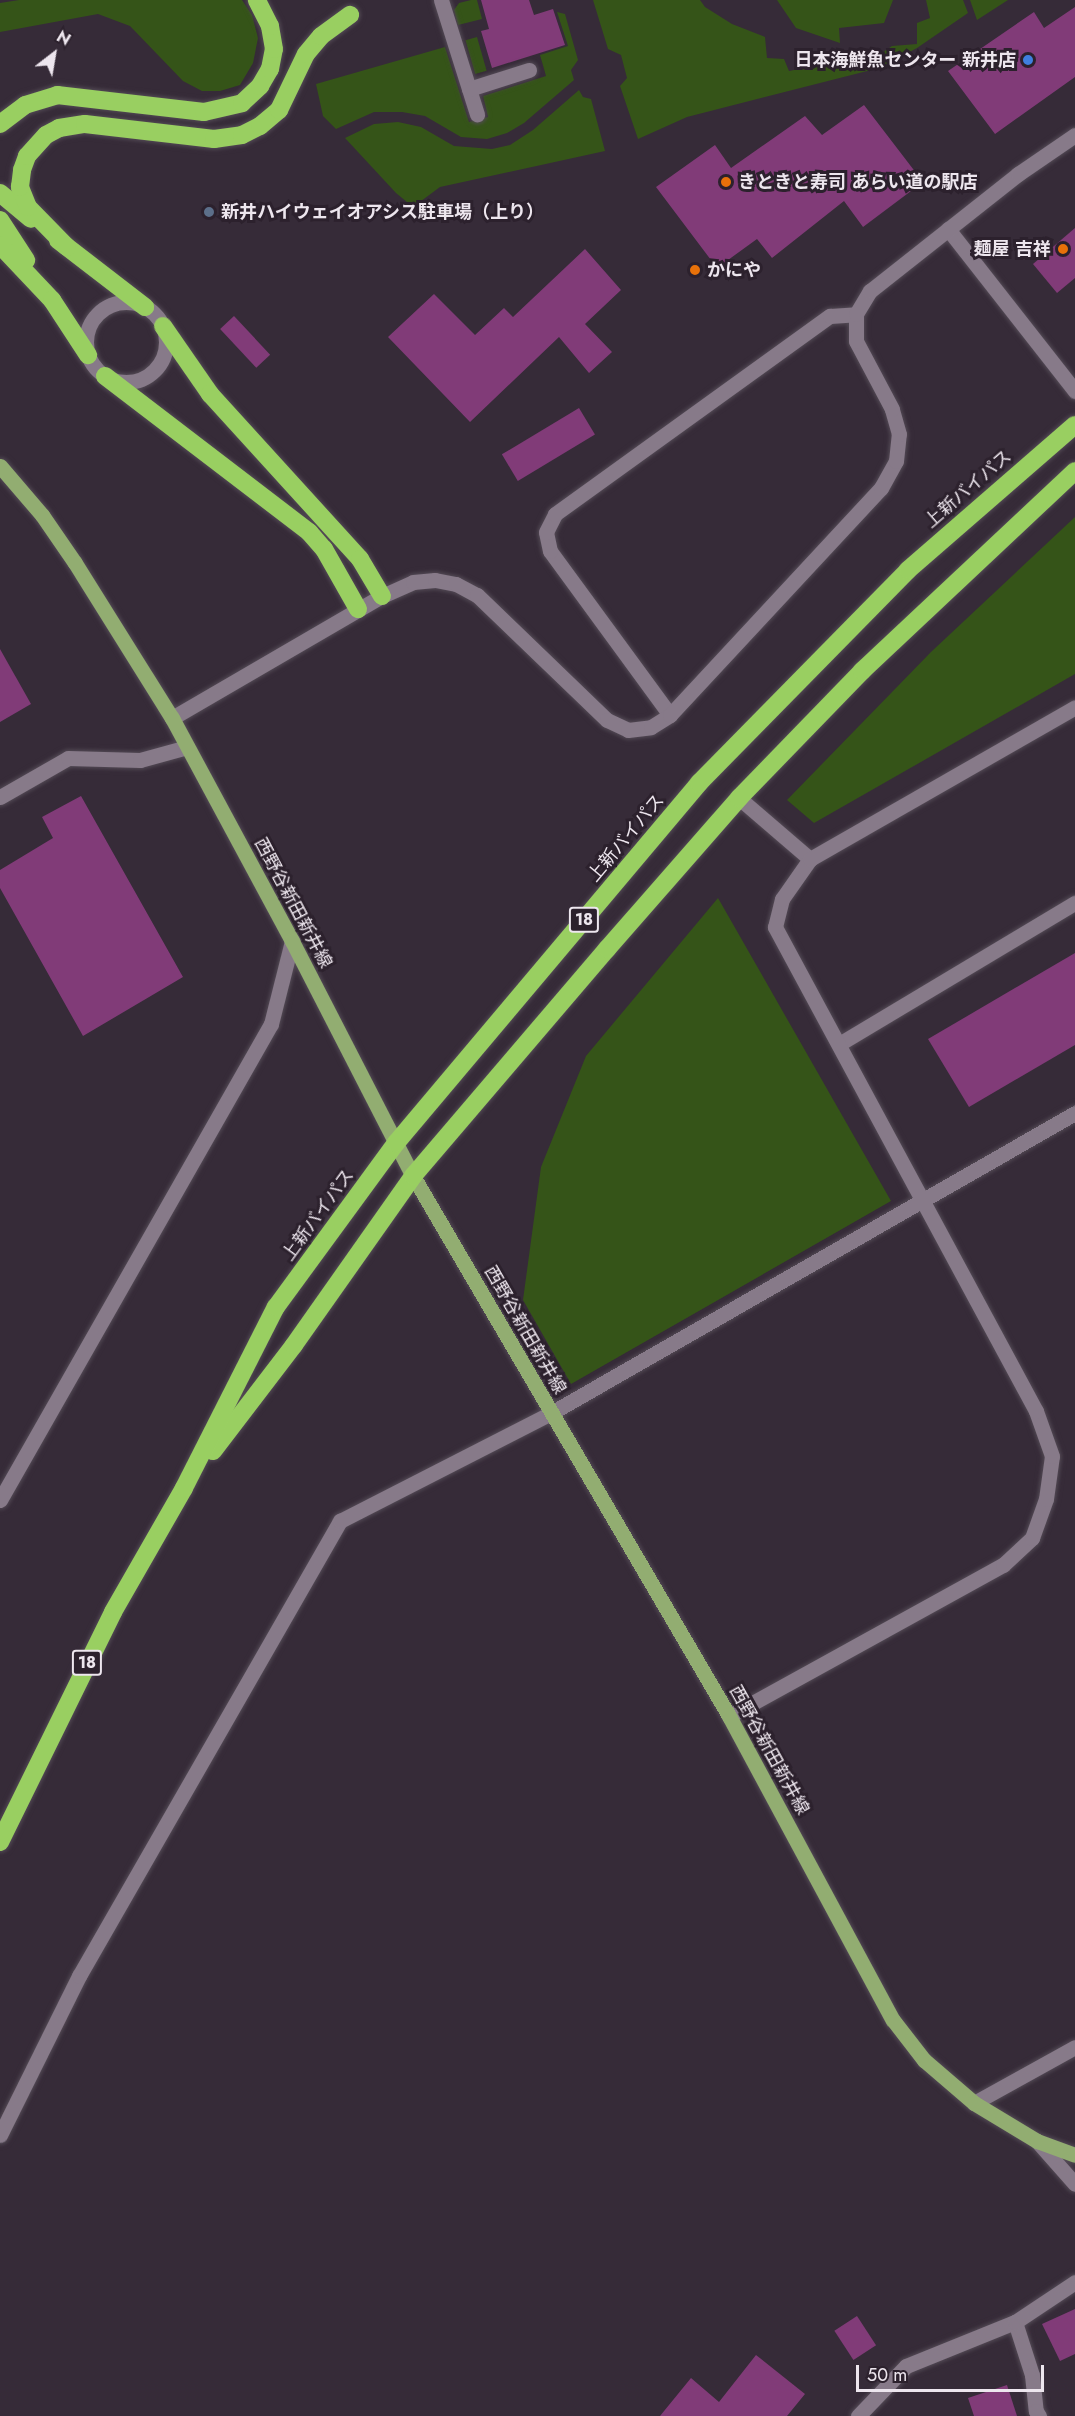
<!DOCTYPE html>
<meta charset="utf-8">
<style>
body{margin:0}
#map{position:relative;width:1075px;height:2416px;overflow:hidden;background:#362b38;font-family:Jost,"Noto Sans JP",sans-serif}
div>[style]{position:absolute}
.green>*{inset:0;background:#355418;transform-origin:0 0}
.building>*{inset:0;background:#813b78;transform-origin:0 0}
.roads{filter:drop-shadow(0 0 2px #534a55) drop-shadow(0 0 2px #534a55)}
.minor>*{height:15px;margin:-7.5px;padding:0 7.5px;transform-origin:7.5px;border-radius:7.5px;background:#877a89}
.minor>.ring{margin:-7.5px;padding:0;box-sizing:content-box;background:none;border:15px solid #877a89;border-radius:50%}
.major>*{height:15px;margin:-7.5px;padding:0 7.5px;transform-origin:7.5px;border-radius:7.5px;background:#92ad71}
.highway>*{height:18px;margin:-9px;padding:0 9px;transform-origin:9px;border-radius:9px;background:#99cf61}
.dots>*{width:16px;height:16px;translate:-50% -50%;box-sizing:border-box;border:3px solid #2c212d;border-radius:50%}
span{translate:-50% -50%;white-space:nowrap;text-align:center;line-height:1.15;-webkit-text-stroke:6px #2c212d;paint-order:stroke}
.shield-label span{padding:2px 4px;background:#2c212d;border:2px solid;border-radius:4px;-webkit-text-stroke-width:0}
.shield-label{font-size:16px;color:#ede6ee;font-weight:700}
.poi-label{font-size:18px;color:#ede6ee;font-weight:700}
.right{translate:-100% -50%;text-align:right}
.left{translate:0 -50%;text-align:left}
.street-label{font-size:18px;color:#ede6ee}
.north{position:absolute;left:24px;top:24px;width:60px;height:60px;-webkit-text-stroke:4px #2c212d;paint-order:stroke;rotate:31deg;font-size:16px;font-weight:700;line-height:24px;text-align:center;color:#ede6ee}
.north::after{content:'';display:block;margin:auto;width:21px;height:27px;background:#ede6ee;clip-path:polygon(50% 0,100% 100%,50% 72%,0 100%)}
.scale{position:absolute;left:856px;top:2365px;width:188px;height:27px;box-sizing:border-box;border:3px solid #ede6ee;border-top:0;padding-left:8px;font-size:18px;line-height:21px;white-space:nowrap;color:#ede6ee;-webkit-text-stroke:4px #2c212d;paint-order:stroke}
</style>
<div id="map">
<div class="green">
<div style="clip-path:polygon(19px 0,242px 0,252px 15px,258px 38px,253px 63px,240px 85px,220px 91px,202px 91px,183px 81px,130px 26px,98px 14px,0 32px,0 3px)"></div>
<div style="clip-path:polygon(471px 0,477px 0,482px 19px,458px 25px,454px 10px,459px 3px)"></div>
<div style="clip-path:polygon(593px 0,700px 0,705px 7px,732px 24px,765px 37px,767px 58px,784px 59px,789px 71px,833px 62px,853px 63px,874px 58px,892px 46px,917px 44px,917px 23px,930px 18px,926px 0,963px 0,968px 13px,917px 48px,879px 68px,687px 117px,638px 139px,620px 86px,627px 78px,621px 55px,608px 49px)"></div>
<div style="clip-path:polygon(777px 0,893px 0,884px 23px,839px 28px,840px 43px,796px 28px)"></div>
<div style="clip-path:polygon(970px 0,1008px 0,977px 20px)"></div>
<div style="clip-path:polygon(557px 12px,565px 14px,578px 60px,571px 70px,574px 80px,524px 123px,507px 133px,487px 139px,461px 137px,425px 116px,402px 112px,374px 112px,336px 129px,323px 116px,316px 84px,445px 47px,469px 122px,488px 117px,483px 96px,546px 76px,540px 55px,568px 46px)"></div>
<div style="left:477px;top:37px;width:35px;height:12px;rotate:74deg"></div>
<div style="clip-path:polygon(579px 90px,583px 97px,591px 99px,605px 151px,440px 187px,413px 207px,396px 193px,345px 138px,374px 124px,398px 122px,421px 127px,454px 146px,492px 149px,510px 145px,533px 130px)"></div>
<div style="clip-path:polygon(1075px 517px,1075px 674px,814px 823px,787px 800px,931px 652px)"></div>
<div style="clip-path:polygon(718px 898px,891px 1201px,571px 1384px,523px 1300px,541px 1167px,586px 1056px)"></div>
</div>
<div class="building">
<div style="clip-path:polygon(481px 0,529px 0,534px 15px,553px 9px,565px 45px,492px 68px,481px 31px,489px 29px)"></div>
<div style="clip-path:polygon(1075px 7px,1075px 77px,995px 134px,948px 71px,1034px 12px,1044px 28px)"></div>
<div style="clip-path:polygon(864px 105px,923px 182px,863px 227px,844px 201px,772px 258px,757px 239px,717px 268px,656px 187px,715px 145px,731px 168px,805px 116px,822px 135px)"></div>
<div style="clip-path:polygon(1075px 228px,1075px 278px,1057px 293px,1033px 264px)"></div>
<div style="clip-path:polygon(585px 249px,621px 290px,585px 324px,612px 352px,589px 373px,559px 337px,470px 422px,388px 337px,434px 294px,475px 335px,504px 308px,513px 317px)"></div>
<div style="left:234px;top:316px;width:53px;height:19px;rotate:47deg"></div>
<div style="left:579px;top:408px;width:31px;height:90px;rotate:59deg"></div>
<div style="clip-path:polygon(0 649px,31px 704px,0 722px)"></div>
<div style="clip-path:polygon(81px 796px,183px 977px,83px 1036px,0 888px,0 870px,53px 838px,42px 817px)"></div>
<div style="clip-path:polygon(1075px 953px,1075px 1045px,969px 1107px,928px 1039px)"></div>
<div style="clip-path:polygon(1075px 2309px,1075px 2354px,1060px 2361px,1042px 2324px)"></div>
<div style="left:857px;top:2316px;width:35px;height:27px;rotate:57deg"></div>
<div style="clip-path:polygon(756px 2355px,805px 2394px,787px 2416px,660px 2416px,691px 2378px,719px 2402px)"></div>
<div style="clip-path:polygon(1007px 2385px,1017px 2416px,974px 2416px,968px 2398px)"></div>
</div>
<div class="roads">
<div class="minor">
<div style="left:441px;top:0;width:120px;rotate:72.5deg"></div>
<div style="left:469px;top:89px;width:63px;rotate:-17.6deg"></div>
<div style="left:948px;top:229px;width:206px;rotate:51.9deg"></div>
<div class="ring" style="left:86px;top:302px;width:65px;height:65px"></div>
<div style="left:670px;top:715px;width:203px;rotate:-126.2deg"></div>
<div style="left:550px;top:551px;width:19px;rotate:-102deg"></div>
<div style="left:546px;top:532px;width:20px;rotate:-63deg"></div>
<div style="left:555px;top:514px;width:339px;rotate:-35.8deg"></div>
<div style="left:830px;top:316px;width:26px;rotate:-4deg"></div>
<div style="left:172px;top:718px;width:243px;rotate:-30.2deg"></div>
<div style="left:382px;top:596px;width:34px;rotate:-24deg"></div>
<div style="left:413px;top:582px;width:22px;rotate:-5deg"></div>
<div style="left:435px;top:580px;width:21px;rotate:11deg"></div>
<div style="left:456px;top:584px;width:24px;rotate:28deg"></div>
<div style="left:477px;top:595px;width:180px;rotate:43.9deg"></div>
<div style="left:607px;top:720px;width:23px;rotate:25deg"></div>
<div style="left:628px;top:730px;width:23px;rotate:-7deg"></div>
<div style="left:651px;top:727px;width:22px;rotate:-32deg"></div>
<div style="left:670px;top:715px;width:310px;rotate:-47.1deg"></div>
<div style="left:881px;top:488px;width:31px;rotate:-61deg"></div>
<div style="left:896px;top:461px;width:27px;rotate:-84deg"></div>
<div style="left:899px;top:434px;width:26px;rotate:-106deg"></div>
<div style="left:892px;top:409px;width:77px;rotate:-117.9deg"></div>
<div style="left:856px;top:341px;width:27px;rotate:-90deg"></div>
<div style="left:856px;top:314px;width:27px;rotate:-59deg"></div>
<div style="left:870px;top:291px;width:189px;rotate:-38.3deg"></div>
<div style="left:1018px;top:174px;width:69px;rotate:-34.4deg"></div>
<div style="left:0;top:797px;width:78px;rotate:-29.8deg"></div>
<div style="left:68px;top:758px;width:72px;rotate:1.6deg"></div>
<div style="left:140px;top:760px;width:49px;rotate:-15.5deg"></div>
<div style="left:739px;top:798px;width:94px;rotate:40.7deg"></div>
<div style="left:839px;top:1044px;width:275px;rotate:-30.9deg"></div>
<div style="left:0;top:1500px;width:548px;rotate:-60.35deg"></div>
<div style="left:271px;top:1024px;width:86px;rotate:-75.8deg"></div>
<div style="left:729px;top:1716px;width:313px;rotate:-28.9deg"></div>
<div style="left:1003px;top:1565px;width:40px;rotate:-43deg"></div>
<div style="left:1032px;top:1538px;width:41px;rotate:-70.3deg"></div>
<div style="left:1046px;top:1499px;width:43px;rotate:-82.1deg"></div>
<div style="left:1052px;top:1456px;width:48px;rotate:-109.6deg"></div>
<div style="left:1036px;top:1411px;width:550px;rotate:-118.34deg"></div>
<div style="left:775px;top:927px;width:29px;rotate:-76deg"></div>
<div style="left:782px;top:899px;width:49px;rotate:-55deg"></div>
<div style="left:810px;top:859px;width:305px;rotate:-29.8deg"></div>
<div style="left:974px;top:2103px;width:115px;rotate:-29deg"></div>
<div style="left:0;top:2135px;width:178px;rotate:-63.6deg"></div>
<div style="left:79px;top:1976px;width:525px;rotate:-60.16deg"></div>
<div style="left:340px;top:1521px;width:237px;rotate:-27.1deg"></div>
<div style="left:551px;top:1413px;width:604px;rotate:-29.79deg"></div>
<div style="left:1037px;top:2141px;width:57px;rotate:48.5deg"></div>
<div style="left:1015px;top:2322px;width:56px;rotate:72.2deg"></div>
<div style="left:1032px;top:2375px;width:36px;rotate:84deg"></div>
<div style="left:1036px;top:2411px;width:6px;rotate:59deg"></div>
<div style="left:858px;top:2416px;width:69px;rotate:-46.2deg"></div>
<div style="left:906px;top:2366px;width:118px;rotate:-22deg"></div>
<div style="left:1015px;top:2322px;width:72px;rotate:-33.7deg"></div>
</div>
<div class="major">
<div style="left:0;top:466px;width:65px;rotate:49.4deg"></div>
<div style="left:42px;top:515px;width:58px;rotate:55.5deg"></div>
<div style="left:75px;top:563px;width:183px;rotate:58deg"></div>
<div style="left:172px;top:718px;width:253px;rotate:61.7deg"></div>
<div style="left:292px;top:941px;width:264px;rotate:62.8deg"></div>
<div style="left:413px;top:1176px;width:626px;rotate:59.66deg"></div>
<div style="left:729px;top:1716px;width:345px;rotate:61.7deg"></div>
<div style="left:893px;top:2020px;width:51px;rotate:52.2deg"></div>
<div style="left:924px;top:2060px;width:66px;rotate:40.7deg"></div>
<div style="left:974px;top:2103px;width:74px;rotate:31.1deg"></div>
<div style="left:1037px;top:2141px;width:40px;rotate:20.2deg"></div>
</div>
<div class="highway">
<div style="left:0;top:124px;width:31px;rotate:-37deg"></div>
<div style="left:25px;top:105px;width:34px;rotate:-17deg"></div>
<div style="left:57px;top:95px;width:148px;rotate:6.6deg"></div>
<div style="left:204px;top:112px;width:39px;rotate:-13deg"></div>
<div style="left:242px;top:103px;width:25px;rotate:-43deg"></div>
<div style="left:260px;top:86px;width:20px;rotate:-60deg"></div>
<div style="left:270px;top:69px;width:20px;rotate:-79deg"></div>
<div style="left:274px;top:49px;width:23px;rotate:-100deg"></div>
<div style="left:270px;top:26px;width:29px;rotate:-117deg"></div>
<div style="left:0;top:193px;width:40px;rotate:40deg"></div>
<div style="left:0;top:220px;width:48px;rotate:57deg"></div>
<div style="left:58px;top:240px;width:110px;rotate:37.6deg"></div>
<div style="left:0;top:245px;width:76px;rotate:46.6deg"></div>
<div style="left:52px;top:300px;width:66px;rotate:56.8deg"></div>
<div style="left:67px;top:247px;width:56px;rotate:-134.3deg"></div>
<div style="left:28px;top:207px;width:22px;rotate:-112deg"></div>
<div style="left:20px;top:187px;width:17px;rotate:-83deg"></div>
<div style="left:22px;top:170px;width:15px;rotate:-70deg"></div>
<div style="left:27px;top:156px;width:28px;rotate:-48deg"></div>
<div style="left:46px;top:135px;width:15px;rotate:-28deg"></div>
<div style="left:59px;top:128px;width:26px;rotate:-9deg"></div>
<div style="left:85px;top:124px;width:130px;rotate:6.6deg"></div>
<div style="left:214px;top:139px;width:28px;rotate:-8deg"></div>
<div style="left:242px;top:135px;width:20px;rotate:-27deg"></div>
<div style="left:260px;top:126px;width:25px;rotate:-40deg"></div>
<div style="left:279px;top:110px;width:62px;rotate:-64.3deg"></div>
<div style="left:306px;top:54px;width:23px;rotate:-50deg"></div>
<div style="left:321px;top:36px;width:36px;rotate:-36deg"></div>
<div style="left:163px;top:326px;width:83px;rotate:55.3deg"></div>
<div style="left:210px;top:394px;width:223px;rotate:47.7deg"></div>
<div style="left:360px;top:559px;width:43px;rotate:59.3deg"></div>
<div style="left:105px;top:376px;width:257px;rotate:37.4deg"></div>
<div style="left:309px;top:532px;width:23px;rotate:49deg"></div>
<div style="left:324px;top:549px;width:69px;rotate:60.5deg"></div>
<div style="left:213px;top:1451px;width:133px;rotate:-52.6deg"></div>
<div style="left:294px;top:1345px;width:207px;rotate:-54.8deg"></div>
<div style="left:413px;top:1176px;width:299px;rotate:-49.5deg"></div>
<div style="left:607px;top:949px;width:201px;rotate:-48.8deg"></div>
<div style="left:739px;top:798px;width:177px;rotate:-45.9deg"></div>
<div style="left:862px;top:671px;width:292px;rotate:-43.2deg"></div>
<div style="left:0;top:1842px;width:256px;rotate:-63.8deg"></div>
<div style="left:113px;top:1612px;width:143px;rotate:-60.2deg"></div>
<div style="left:184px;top:1488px;width:203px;rotate:-63.1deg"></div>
<div style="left:276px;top:1307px;width:203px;rotate:-53.8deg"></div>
<div style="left:396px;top:1143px;width:471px;rotate:-49.9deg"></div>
<div style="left:699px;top:783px;width:298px;rotate:-45.5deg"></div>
<div style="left:908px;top:570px;width:221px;rotate:-41deg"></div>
</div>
</div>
<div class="dots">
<div style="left:1028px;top:60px;background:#3f7fe0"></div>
<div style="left:726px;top:182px;background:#e8710a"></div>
<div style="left:209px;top:212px;background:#5c6f8a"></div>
<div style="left:1063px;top:249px;background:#e8710a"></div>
<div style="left:695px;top:270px;background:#e8710a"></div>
</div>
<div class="shield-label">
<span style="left:584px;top:920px">18</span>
<span style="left:87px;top:1663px">18</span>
</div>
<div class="poi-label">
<span class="right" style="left:1016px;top:60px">日本海鮮魚センター 新井店</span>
<span class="left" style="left:738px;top:182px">きときと寿司 あらい道の駅店</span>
<span class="left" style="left:221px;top:212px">新井ハイウェイオアシス駐車場（上り）</span>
<span class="right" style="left:1051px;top:249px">麺屋 吉祥</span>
<span class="left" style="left:707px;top:270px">かにや</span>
</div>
<div class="street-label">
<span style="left:968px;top:489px;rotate:-41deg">上新バイパス</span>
<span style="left:626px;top:838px;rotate:-50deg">上新バイパス</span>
<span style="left:293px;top:903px;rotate:62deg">西野谷新田新井線</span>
<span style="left:318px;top:1215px;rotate:-54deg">上新バイパス</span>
<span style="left:525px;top:1330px;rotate:60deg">西野谷新田新井線</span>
<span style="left:769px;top:1750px;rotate:61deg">西野谷新田新井線</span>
</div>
<div class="north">N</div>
<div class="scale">50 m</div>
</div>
